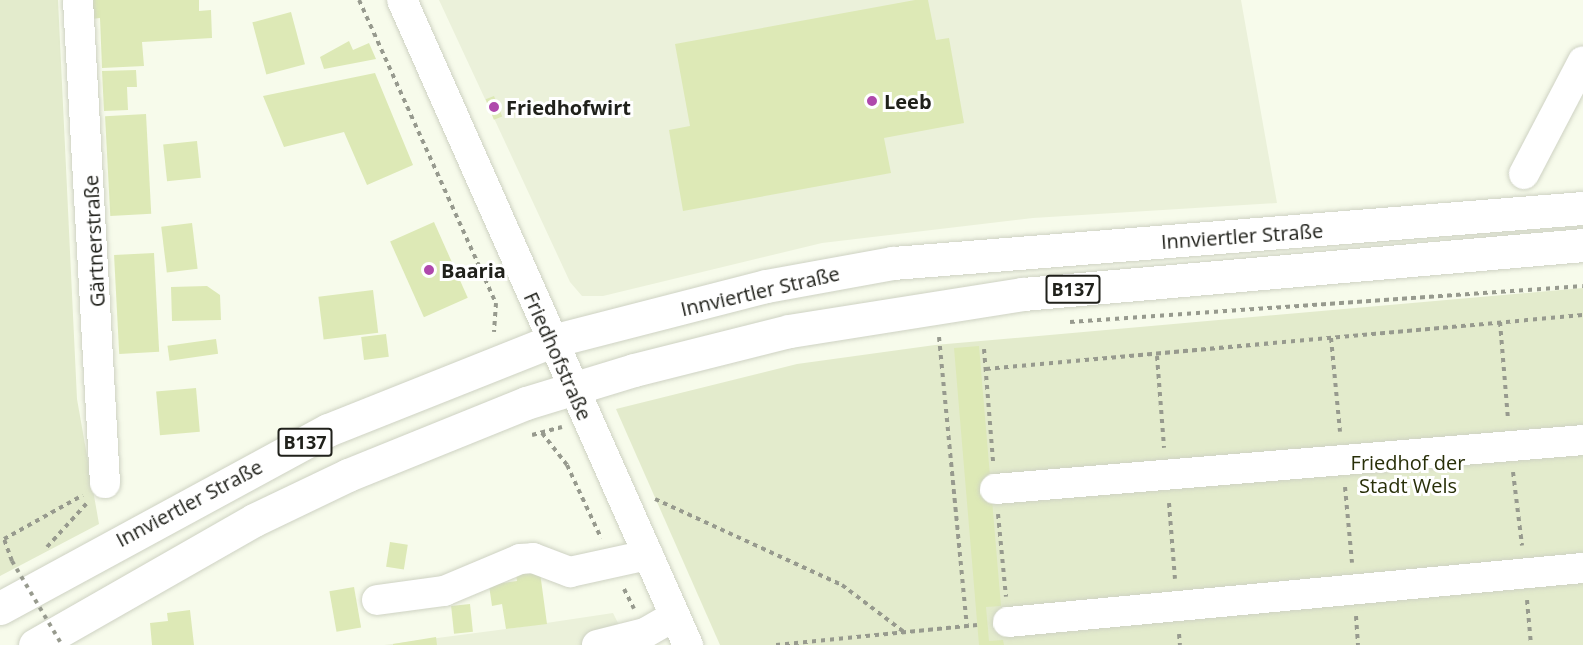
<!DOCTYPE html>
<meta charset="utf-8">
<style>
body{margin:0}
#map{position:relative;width:1583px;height:645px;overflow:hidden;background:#f7fbeb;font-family:"Open Sans",sans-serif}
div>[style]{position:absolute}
.built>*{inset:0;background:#ebf1da}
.green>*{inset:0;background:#e3ebcc}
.building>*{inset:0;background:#dde9b6;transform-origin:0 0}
.path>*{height:4px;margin-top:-2px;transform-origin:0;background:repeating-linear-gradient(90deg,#979a8e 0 4.5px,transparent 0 9px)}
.roads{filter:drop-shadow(0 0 2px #ced2c3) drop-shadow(0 0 2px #ced2c3)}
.minor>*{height:30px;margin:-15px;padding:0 15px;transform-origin:15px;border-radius:15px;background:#fff}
.major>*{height:33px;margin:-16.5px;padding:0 16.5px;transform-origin:16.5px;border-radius:16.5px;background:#fff}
.path-bridge>*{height:4px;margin-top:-2px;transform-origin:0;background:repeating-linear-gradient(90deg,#979a8e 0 4.5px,transparent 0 9px)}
.dots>*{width:16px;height:16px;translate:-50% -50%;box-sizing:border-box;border:3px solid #fff;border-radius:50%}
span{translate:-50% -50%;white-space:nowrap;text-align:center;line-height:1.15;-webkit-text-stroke:6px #fff;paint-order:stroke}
.shield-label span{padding:2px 4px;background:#fff;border:2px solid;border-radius:4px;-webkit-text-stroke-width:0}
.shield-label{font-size:18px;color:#20211b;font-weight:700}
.poi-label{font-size:20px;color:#20211b;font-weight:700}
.left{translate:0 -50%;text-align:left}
.street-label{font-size:20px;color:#20211b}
.park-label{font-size:20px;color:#282f08}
</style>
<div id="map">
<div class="built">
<div style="clip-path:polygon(439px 0,1241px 0,1277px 203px,1033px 218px,822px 243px,603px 296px,582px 296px,570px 282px)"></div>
<div style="clip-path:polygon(613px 613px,629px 645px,384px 645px,506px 629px)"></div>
</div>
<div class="green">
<div style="clip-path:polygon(0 0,58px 0,77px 399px,99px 524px,0 576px)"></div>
<div style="clip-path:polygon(1583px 288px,1583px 645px,720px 645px,616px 409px,797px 364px,935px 345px)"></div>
</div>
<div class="building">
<div style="clip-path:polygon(91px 0,199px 0,199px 11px,211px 10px,212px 38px,142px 42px,144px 66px,102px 68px,100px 18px,91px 19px)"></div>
<div style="clip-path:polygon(915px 0,928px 0,936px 40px,949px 38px,964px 123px,884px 138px,891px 173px,683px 211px,669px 130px,690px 126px,675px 44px)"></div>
<div style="left:291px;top:12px;width:54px;height:40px;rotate:75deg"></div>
<div style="clip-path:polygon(349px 41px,353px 50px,369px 43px,376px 59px,324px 69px,320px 57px)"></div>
<div style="clip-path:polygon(136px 70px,137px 87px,127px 87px,128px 110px,104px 111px,102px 71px)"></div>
<div style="clip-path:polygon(375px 73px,413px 165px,367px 185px,344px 132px,284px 147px,263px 96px)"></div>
<div style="left:494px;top:96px;width:22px;height:9px;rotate:68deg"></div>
<div style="left:146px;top:114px;width:100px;height:41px;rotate:87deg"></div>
<div style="left:197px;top:141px;width:37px;height:34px;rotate:84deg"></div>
<div style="left:434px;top:222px;width:83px;height:48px;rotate:66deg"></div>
<div style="left:192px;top:223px;width:46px;height:31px;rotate:83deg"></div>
<div style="left:154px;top:253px;width:99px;height:40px;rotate:87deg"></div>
<div style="clip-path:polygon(207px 286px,220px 295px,221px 320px,172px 321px,171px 287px)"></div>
<div style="left:373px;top:290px;width:43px;height:55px;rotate:83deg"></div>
<div style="left:386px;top:334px;width:23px;height:25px;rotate:83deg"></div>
<div style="left:216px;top:339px;width:15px;height:49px;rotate:82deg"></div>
<div style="clip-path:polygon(979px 346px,1001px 606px,986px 607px,989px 641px,1003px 640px,1004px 645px,979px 645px,954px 348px)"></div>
<div style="left:196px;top:388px;width:44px;height:40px;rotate:85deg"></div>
<div style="left:390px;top:542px;width:18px;height:25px;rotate:9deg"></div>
<div style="clip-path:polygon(539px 565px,547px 624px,506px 629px,502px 604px,492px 606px,489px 585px,517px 581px,515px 568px)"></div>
<div style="left:354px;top:587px;width:41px;height:25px;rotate:80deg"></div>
<div style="left:470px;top:604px;width:28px;height:19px;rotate:84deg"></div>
<div style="clip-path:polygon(190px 610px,194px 645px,152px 645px,150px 623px,168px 621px,167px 613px)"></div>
<div style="clip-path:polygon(436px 637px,437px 645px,393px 645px,393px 644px)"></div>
</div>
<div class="path">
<div style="left:359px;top:0;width:333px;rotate:65.7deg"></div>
<div style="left:496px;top:303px;width:29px;rotate:94deg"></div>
<div style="left:1070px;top:322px;width:514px;rotate:-4.01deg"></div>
<div style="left:1500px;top:322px;width:98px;rotate:85.3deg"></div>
<div style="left:939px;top:337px;width:290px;rotate:84.5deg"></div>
<div style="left:1331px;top:338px;width:94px;rotate:84.5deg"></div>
<div style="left:984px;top:349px;width:113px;rotate:85.4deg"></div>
<div style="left:1157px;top:356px;width:92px;rotate:85.6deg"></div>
<div style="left:986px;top:369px;width:599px;rotate:-5.17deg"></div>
<div style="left:542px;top:433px;width:41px;rotate:52deg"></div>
<div style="left:567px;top:465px;width:81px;rotate:65deg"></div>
<div style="left:532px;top:435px;width:31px;rotate:-15deg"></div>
<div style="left:1513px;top:472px;width:74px;rotate:83deg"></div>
<div style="left:1345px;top:487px;width:76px;rotate:84.7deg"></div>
<div style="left:655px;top:499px;width:206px;rotate:24.7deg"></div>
<div style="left:842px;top:585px;width:78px;rotate:37.2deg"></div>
<div style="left:1169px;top:503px;width:76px;rotate:85.5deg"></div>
<div style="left:998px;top:514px;width:83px;rotate:84.5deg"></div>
<div style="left:47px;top:547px;width:61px;rotate:-47.7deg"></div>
<div style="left:12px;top:561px;width:23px;rotate:-110deg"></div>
<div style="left:4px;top:539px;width:90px;rotate:-29.1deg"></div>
<div style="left:624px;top:589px;width:22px;rotate:63deg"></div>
<div style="left:1527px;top:600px;width:45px;rotate:84.9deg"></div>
<div style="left:1356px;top:616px;width:29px;rotate:86deg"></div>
<div style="left:1179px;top:634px;width:11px;rotate:85deg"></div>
<div style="left:776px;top:645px;width:202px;rotate:-5.7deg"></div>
</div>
<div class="roads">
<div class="minor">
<div style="left:78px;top:0;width:484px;rotate:86.8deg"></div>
<div style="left:402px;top:0;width:706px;rotate:66.09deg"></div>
<div style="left:1524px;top:174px;width:127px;rotate:-62.4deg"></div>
<div style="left:995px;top:489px;width:590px;rotate:-4.76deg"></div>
<div style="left:377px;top:600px;width:68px;rotate:-7.7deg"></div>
<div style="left:444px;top:591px;width:82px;rotate:-22.8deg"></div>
<div style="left:520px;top:559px;width:13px;rotate:-4deg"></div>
<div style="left:533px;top:558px;width:40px;rotate:21deg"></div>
<div style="left:570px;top:572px;width:80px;rotate:-12.3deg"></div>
<div style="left:1008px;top:622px;width:578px;rotate:-5.37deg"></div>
<div style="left:597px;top:645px;width:49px;rotate:-14deg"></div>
<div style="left:645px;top:633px;width:34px;rotate:-30deg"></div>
</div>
<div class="major">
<div style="left:0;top:608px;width:373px;rotate:-28.5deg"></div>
<div style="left:328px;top:430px;width:241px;rotate:-21.7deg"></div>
<div style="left:552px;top:341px;width:221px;rotate:-14.4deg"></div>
<div style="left:766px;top:286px;width:129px;rotate:-10.3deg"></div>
<div style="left:893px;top:263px;width:692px;rotate:-4.56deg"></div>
<div style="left:35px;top:645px;width:252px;rotate:-29.7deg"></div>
<div style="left:254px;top:520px;width:104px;rotate:-25.6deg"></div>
<div style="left:348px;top:475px;width:192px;rotate:-22deg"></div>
<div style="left:526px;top:403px;width:113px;rotate:-17deg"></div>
<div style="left:634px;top:370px;width:160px;rotate:-14.1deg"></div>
<div style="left:789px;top:331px;width:237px;rotate:-9deg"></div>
<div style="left:1023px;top:294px;width:562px;rotate:-5deg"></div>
</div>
</div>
<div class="path-bridge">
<div style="left:12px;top:561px;width:98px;rotate:59.2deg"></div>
</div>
<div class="dots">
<div style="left:872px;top:101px;background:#af48ac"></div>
<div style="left:494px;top:107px;background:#af48ac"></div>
<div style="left:429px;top:270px;background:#af48ac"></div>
</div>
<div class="shield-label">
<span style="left:1073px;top:289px">B137</span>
<span style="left:305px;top:442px">B137</span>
</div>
<div class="poi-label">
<span class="left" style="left:884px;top:101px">Leeb</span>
<span class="left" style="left:506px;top:107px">Friedhofwirt</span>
<span class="left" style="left:441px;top:270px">Baaria</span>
</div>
<div class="street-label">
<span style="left:1242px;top:236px;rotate:-4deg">Innviertler Straße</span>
<span style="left:94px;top:241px;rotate:-93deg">Gärtnerstraße</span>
<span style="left:760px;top:291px;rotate:-13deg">Innviertler Straße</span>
<span style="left:558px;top:356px;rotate:66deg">Friedhofstraße</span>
<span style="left:189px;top:503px;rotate:-28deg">Innviertler Straße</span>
</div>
<div class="park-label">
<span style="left:1408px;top:474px">Friedhof der<br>Stadt Wels</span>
</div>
</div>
